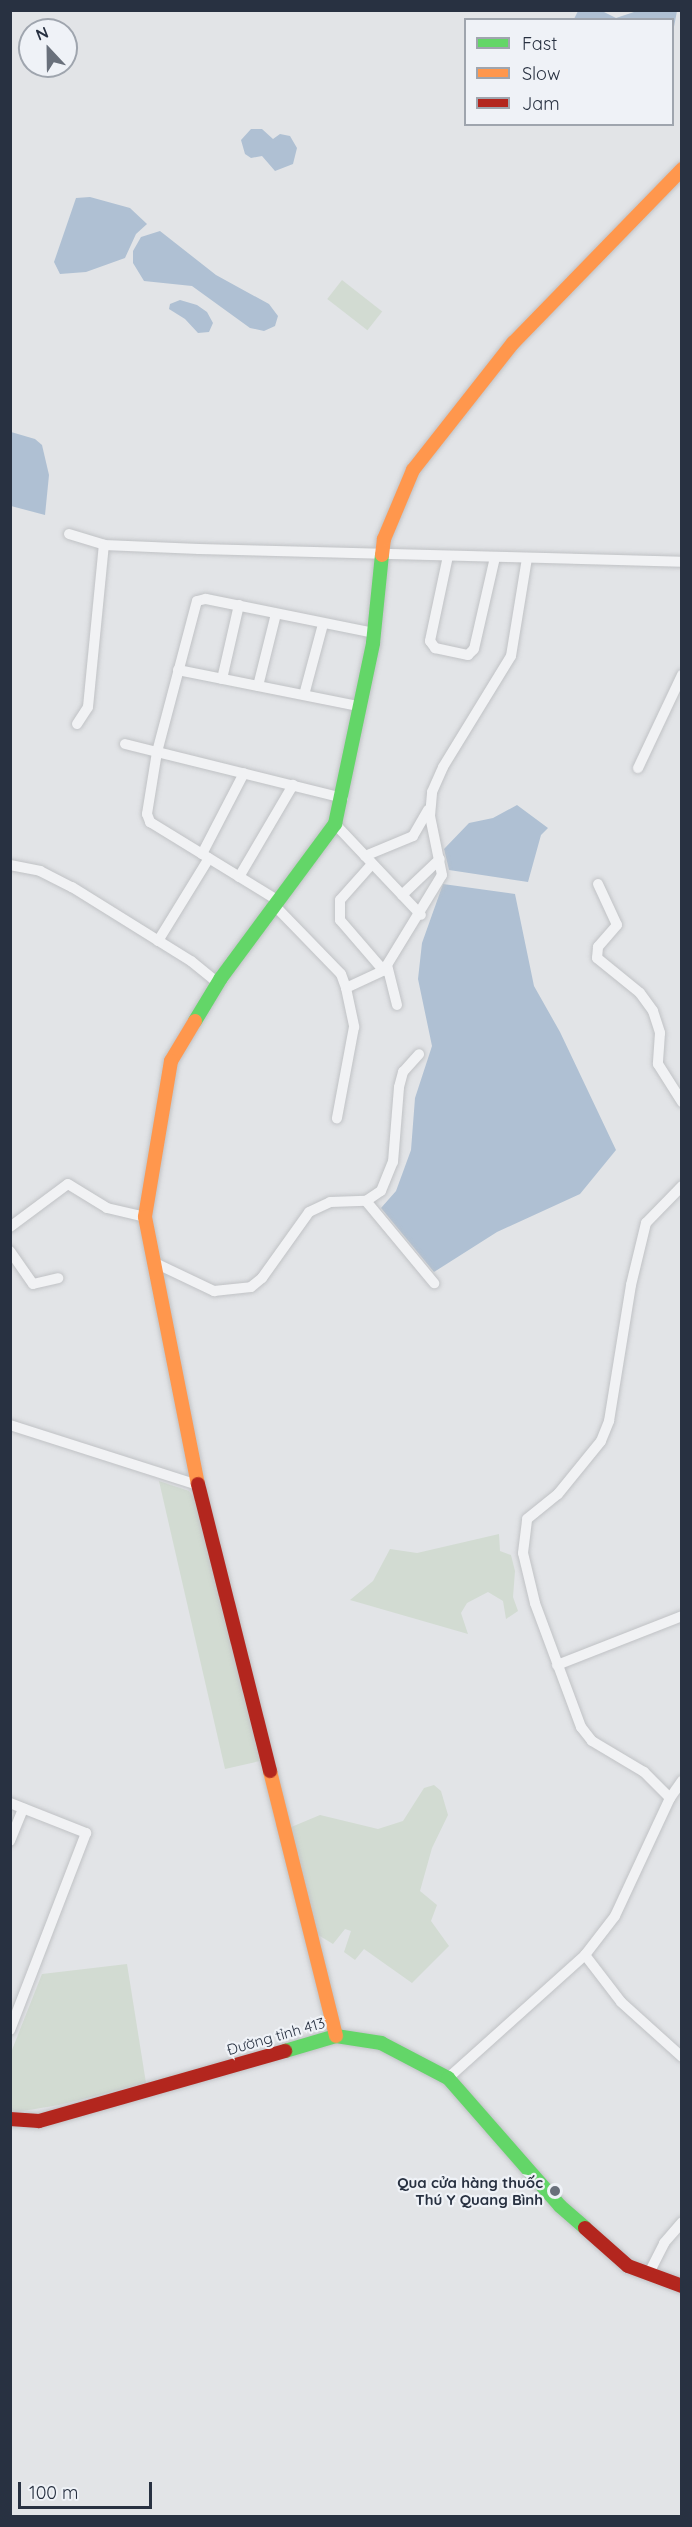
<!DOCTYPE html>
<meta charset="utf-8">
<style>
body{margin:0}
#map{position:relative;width:692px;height:2527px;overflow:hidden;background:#e2e4e7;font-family:Quicksand,sans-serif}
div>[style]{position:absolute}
.green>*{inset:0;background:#d2dbd2;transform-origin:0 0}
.water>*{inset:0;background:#afc0d3}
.roads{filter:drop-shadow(0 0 2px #c0c2c5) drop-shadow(0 0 2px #c0c2c5)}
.street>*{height:10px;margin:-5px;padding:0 5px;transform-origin:5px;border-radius:5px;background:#f1f2f4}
.fast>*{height:14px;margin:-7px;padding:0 7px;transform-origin:7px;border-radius:7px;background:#63d668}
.slow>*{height:14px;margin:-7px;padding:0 7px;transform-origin:7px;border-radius:7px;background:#ff974d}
.jam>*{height:14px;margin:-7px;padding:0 7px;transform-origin:7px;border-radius:7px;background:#b3261e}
.dots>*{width:16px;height:16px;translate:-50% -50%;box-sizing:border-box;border:3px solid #eff2f7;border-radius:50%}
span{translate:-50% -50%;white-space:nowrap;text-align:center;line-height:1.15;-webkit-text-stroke:4.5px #eff2f7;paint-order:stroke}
.street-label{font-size:15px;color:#283141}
.poi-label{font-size:15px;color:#283141;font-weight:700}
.right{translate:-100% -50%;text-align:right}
.frame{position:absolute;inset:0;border:12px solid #283141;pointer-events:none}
.legend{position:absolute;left:464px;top:18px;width:210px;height:108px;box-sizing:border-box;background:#eff2f7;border:2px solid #9fa5ae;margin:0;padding:8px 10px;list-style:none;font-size:18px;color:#283141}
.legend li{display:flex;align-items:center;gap:12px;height:30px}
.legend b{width:30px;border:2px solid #9fa5ae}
.north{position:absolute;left:18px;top:18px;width:60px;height:60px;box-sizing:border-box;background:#eff2f7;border:2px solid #9fa5ae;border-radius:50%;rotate:338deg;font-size:16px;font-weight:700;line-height:24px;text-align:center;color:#283141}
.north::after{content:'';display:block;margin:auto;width:21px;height:27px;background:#69707b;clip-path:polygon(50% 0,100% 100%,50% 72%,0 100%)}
.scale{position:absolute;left:18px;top:2482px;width:134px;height:27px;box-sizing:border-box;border:3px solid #283141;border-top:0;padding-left:8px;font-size:18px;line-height:21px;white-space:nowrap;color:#283141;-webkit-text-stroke:4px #eff2f7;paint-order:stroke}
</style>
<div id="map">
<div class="green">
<div style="left:342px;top:280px;width:51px;height:24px;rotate:38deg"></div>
<div style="clip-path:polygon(159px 1481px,189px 1491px,194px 1498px,260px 1761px,225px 1769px)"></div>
<div style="clip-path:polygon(499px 1534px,500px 1551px,511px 1555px,515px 1571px,513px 1597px,518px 1611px,506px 1619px,503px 1601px,488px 1592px,467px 1603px,461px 1613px,468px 1634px,350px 1600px,373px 1581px,390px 1549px,417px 1553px)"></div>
<div style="clip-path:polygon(434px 1785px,441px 1791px,448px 1815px,432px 1848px,420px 1891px,437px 1905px,431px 1921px,449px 1946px,412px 1983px,364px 1949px,355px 1960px,344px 1952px,351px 1931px,345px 1929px,333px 1944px,315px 1933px,289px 1828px,320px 1815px,378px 1829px,403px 1821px,424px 1788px)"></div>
<div style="clip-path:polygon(127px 1964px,146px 2083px,59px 2105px,11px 2113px,10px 2055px,42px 1974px)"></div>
</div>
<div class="water">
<div style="clip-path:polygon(578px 11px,602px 11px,616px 18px,637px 11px,677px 11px,673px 32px,672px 20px,574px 19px)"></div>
<div style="clip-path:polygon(251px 129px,262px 129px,273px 139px,280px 134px,290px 136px,297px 148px,293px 164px,275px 171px,262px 156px,251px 158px,245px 154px,241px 140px)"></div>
<div style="clip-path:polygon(90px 197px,130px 208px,147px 224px,136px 234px,125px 258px,86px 272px,60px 274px,54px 262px,76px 198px)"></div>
<div style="clip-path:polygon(160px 231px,216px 275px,269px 304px,278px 316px,275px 326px,264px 331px,250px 328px,192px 286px,144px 281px,133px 263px,133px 251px,141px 237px)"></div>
<div style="clip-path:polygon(180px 300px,197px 305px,207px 312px,213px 323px,209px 332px,198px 333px,185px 319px,169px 309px,170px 304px)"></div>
<div style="clip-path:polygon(11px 432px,35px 439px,42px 445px,49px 475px,45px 515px,11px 506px)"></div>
<div style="clip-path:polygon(517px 805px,548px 828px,541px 835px,528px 882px,449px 870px,444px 849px,469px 823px,493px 818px)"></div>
<div style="clip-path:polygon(443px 884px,515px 894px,534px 986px,560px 1032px,616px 1150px,580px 1194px,497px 1232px,434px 1272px,381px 1208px,396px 1191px,411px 1150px,415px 1098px,432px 1046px,418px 979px,422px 943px)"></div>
</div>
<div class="roads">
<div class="street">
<div style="left:69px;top:534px;width:37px;rotate:17deg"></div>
<div style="left:104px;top:545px;width:95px;rotate:2.4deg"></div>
<div style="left:199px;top:549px;width:483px;rotate:1.5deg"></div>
<div style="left:448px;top:556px;width:87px;rotate:102deg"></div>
<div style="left:430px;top:641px;width:9px;rotate:54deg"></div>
<div style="left:435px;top:648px;width:34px;rotate:12deg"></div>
<div style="left:468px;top:655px;width:8px;rotate:-45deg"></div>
<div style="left:474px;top:649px;width:94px;rotate:-77.1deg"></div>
<div style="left:178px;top:670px;width:184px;rotate:11.3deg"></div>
<div style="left:222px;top:679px;width:76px;rotate:-77.1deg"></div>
<div style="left:258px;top:686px;width:74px;rotate:-76deg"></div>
<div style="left:304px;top:695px;width:73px;rotate:-75deg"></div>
<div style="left:77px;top:724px;width:20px;rotate:-57deg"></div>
<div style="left:88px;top:707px;width:163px;rotate:-84.4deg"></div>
<div style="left:125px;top:744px;width:33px;rotate:14deg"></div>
<div style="left:157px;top:752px;width:63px;rotate:99.2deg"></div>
<div style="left:147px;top:814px;width:9px;rotate:69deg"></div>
<div style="left:150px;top:822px;width:151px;rotate:31.5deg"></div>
<div style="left:638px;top:768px;width:103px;rotate:-64.7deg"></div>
<div style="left:343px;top:798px;width:192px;rotate:-166.1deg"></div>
<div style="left:157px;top:752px;width:156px;rotate:-75.2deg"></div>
<div style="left:197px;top:601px;width:9px;rotate:-13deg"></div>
<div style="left:206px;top:599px;width:171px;rotate:11.4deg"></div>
<div style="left:335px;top:824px;width:125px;rotate:46.6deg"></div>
<div style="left:202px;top:854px;width:91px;rotate:-62.6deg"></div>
<div style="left:365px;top:856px;width:52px;rotate:-22.6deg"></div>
<div style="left:413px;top:836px;width:30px;rotate:-60deg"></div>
<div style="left:372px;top:864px;width:48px;rotate:131.6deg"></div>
<div style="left:340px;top:900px;width:20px;rotate:90deg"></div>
<div style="left:340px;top:920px;width:67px;rotate:49.2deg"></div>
<div style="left:10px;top:865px;width:31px;rotate:11deg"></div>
<div style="left:40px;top:871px;width:36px;rotate:27deg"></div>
<div style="left:72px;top:887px;width:140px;rotate:31.9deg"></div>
<div style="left:191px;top:961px;width:35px;rotate:39deg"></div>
<div style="left:239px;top:877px;width:107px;rotate:-59.6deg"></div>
<div style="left:598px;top:884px;width:45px;rotate:65.1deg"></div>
<div style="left:617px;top:925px;width:29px;rotate:131deg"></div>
<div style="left:598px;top:947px;width:11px;rotate:95deg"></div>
<div style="left:597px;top:958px;width:55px;rotate:39.1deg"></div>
<div style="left:640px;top:993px;width:22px;rotate:54deg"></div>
<div style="left:653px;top:1011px;width:23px;rotate:72deg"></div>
<div style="left:660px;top:1033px;width:31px;rotate:94deg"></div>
<div style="left:658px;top:1064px;width:45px;rotate:57.7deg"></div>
<div style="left:402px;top:895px;width:52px;rotate:-43.5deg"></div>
<div style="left:276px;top:907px;width:93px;rotate:45.9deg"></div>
<div style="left:341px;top:974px;width:15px;rotate:70deg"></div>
<div style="left:346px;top:988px;width:40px;rotate:78deg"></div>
<div style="left:354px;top:1027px;width:93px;rotate:100.6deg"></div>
<div style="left:158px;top:941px;width:97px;rotate:-58.4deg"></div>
<div style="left:346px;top:988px;width:45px;rotate:-24.9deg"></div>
<div style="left:397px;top:1005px;width:41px;rotate:-104deg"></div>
<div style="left:387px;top:965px;width:105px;rotate:-58.6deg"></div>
<div style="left:442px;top:875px;width:60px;rotate:-101.5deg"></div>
<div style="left:430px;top:816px;width:24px;rotate:-85deg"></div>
<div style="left:432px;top:792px;width:27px;rotate:-66deg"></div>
<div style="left:443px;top:767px;width:130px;rotate:-58.5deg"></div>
<div style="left:511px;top:656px;width:99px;rotate:-80.7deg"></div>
<div style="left:366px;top:1201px;width:18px;rotate:-34deg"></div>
<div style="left:381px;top:1191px;width:31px;rotate:-68deg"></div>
<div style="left:393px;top:1162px;width:75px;rotate:-85.4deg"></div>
<div style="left:399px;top:1087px;width:16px;rotate:-75deg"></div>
<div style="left:403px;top:1072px;width:24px;rotate:-48deg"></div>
<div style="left:10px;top:1227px;width:72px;rotate:-36.6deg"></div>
<div style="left:68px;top:1184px;width:46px;rotate:31.6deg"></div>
<div style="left:107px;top:1208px;width:39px;rotate:13deg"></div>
<div style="left:10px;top:1251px;width:40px;rotate:55.1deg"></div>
<div style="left:33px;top:1284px;width:26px;rotate:-13deg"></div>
<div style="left:153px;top:1262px;width:68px;rotate:25.4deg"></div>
<div style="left:214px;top:1291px;width:37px;rotate:-6deg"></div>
<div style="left:251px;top:1287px;width:14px;rotate:-39deg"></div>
<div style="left:262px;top:1278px;width:81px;rotate:-54.5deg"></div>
<div style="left:309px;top:1212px;width:23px;rotate:-25deg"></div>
<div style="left:330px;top:1202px;width:36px;rotate:-2deg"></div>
<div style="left:366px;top:1201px;width:107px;rotate:50.3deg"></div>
<div style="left:10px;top:1425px;width:197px;rotate:17.7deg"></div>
<div style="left:557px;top:1665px;width:134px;rotate:-21.4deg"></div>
<div style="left:670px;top:1798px;width:21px;rotate:-55deg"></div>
<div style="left:10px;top:1803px;width:82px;rotate:21.5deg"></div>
<div style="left:86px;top:1833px;width:211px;rotate:111.1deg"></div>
<div style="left:10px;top:1841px;width:35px;rotate:-68deg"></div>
<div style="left:585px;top:1955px;width:59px;rotate:52.5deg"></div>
<div style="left:621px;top:2002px;width:82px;rotate:42deg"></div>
<div style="left:448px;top:2078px;width:184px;rotate:-41.9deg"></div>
<div style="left:585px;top:1955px;width:49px;rotate:-52.4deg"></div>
<div style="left:615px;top:1916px;width:130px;rotate:-65deg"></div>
<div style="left:670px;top:1798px;width:37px;rotate:-135deg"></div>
<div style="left:644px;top:1772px;width:61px;rotate:-149.2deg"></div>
<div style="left:592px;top:1741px;width:18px;rotate:-128deg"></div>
<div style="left:581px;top:1727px;width:132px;rotate:-110.4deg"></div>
<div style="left:535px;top:1603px;width:51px;rotate:-103.5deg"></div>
<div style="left:523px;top:1553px;width:34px;rotate:-83deg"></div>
<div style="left:527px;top:1519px;width:40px;rotate:-39deg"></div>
<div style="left:558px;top:1494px;width:68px;rotate:-50.9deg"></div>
<div style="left:601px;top:1441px;width:22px;rotate:-68deg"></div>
<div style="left:609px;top:1421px;width:138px;rotate:-80.8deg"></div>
<div style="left:631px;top:1285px;width:64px;rotate:-76.4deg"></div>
<div style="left:646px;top:1223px;width:52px;rotate:-45.8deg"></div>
<div style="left:648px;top:2275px;width:36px;rotate:-63deg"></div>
<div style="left:664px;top:2243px;width:28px;rotate:-49deg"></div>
</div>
<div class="fast">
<div style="left:195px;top:1021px;width:50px;rotate:-58.8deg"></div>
<div style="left:221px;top:978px;width:192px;rotate:-53.5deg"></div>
<div style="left:335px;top:824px;width:185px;rotate:-78.1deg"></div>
<div style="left:373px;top:643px;width:88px;rotate:-84.2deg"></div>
<div style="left:285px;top:2051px;width:53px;rotate:-16.4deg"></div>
<div style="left:336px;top:2036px;width:46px;rotate:8.8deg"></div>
<div style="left:381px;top:2043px;width:76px;rotate:27.6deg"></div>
<div style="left:448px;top:2078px;width:170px;rotate:48.8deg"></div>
<div style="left:560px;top:2206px;width:33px;rotate:41deg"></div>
</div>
<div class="slow">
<div style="left:382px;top:555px;width:16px;rotate:-83deg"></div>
<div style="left:384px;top:539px;width:75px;rotate:-67.2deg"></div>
<div style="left:413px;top:470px;width:162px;rotate:-51.8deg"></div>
<div style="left:513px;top:343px;width:243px;rotate:-45.8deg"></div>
<div style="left:195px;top:1021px;width:47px;rotate:121deg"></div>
<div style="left:171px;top:1061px;width:158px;rotate:99.5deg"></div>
<div style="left:145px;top:1217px;width:272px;rotate:78.8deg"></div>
<div style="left:270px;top:1771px;width:273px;rotate:76deg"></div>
</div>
<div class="jam">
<div style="left:198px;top:1484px;width:296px;rotate:75.9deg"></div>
<div style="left:10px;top:2119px;width:29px;rotate:4deg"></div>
<div style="left:39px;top:2121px;width:256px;rotate:-15.9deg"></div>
<div style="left:585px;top:2228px;width:57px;rotate:41.5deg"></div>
<div style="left:628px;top:2266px;width:58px;rotate:20.3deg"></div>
</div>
</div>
<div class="dots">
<div style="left:555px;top:2191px;background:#69707b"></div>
</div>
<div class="street-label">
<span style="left:276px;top:2036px;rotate:-16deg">Đường tỉnh 413</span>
</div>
<div class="poi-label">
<span class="right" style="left:543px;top:2191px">Qua cửa hàng thuốc<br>Thú Y Quang Bình</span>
</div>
<div class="frame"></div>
<ul class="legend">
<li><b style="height:8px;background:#63d668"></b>Fast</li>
<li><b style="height:8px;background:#ff974d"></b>Slow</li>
<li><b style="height:8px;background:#b3261e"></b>Jam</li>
</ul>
<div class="north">N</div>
<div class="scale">100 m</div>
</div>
